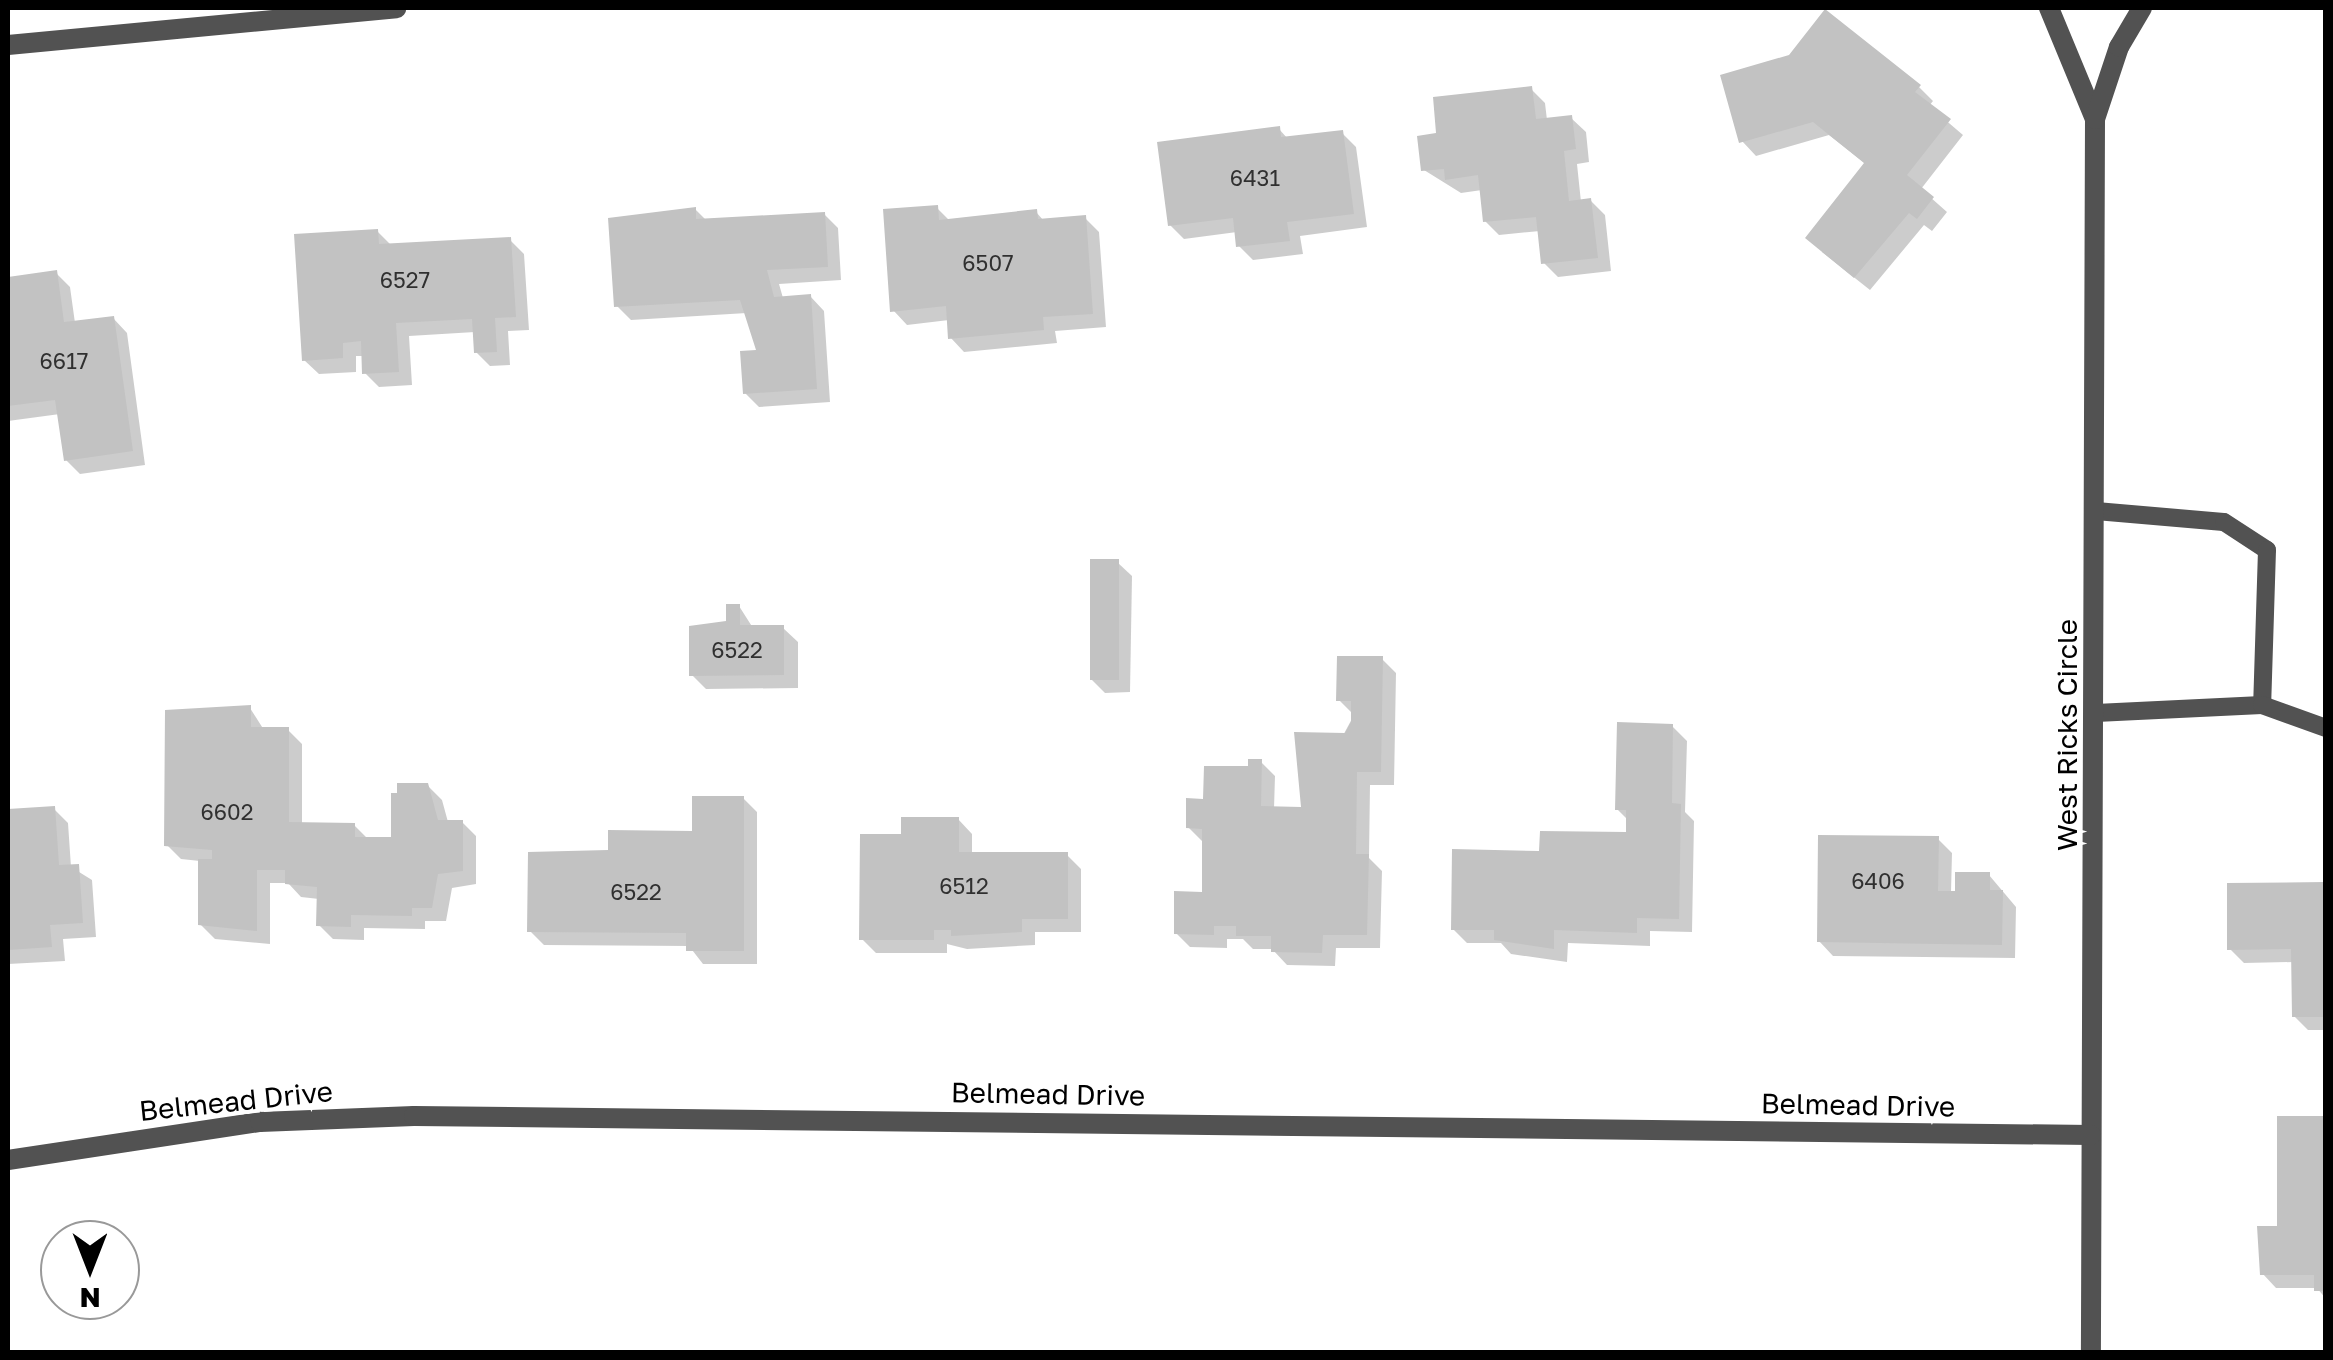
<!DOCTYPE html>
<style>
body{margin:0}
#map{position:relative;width:2333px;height:1360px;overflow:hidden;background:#fff;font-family:"Golos Text",sans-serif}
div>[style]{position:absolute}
.shadow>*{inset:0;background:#0003}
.building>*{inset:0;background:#c2c2c2;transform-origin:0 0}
.service>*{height:18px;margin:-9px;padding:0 9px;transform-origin:9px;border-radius:9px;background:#525252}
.minor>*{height:20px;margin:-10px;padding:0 10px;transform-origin:10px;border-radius:10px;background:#525252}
.tertiary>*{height:20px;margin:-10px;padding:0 10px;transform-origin:10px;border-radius:10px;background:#525252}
span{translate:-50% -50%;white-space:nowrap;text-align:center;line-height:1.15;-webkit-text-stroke:8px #fff;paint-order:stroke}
.number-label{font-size:22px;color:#303030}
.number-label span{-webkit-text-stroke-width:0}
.street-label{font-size:28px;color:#000}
.frame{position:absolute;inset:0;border:10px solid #000;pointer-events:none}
.north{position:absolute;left:40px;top:1220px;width:100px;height:100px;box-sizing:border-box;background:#fff;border:2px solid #999;border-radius:50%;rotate:180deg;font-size:28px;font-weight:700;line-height:40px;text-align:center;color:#000}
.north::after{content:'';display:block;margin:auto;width:35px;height:45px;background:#000;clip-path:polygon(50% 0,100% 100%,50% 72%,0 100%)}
</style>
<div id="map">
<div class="shadow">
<div style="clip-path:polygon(1919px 87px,1933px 101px,1929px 106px,1963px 135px,1921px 189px,1947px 212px,1932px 231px,1924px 225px,1870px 290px,1822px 252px,1866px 164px,1829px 135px,1756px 156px,1742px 141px)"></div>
<div style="clip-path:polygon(1531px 89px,1545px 103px,1547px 120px,1571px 118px,1586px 132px,1589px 162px,1577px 164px,1581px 202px,1591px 201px,1605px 215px,1611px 271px,1558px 277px,1544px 263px,1540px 231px,1499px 235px,1485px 221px,1482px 190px,1461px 193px,1424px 170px,1439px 136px)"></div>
<div style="clip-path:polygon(1279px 129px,1288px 139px,1342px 133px,1356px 147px,1367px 227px,1300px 236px,1303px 254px,1253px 260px,1239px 246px,1237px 232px,1184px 239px,1170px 225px)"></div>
<div style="clip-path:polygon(937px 208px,950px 221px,1036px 212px,1044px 221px,1085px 218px,1099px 232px,1106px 327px,1055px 331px,1057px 343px,964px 352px,950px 337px,949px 320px,907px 325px,893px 310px)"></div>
<div style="clip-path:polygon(695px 209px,707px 221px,824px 214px,838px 228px,841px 280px,779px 284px,783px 298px,810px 296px,824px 311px,830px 402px,759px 407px,745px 393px,759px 352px,747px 313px,631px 320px,617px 306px)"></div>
<div style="clip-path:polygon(377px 231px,392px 246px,510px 240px,524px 254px,529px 330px,508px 331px,510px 365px,490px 366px,476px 352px,475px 332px,409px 336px,412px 385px,379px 387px,365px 373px,364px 356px,356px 356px,356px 372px,319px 374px,304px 360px)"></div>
<div style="clip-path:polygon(56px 273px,70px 287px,75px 323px,113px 318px,127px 333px,145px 465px,80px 474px,66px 460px,60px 414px,8px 421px,8px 280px)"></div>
<div style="clip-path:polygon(1117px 562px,1132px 576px,1130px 692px,1105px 693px,1091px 679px)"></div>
<div style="clip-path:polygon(739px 606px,753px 628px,783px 628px,798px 642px,798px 688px,706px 689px,692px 675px)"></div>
<div style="clip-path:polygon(1382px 659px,1396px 673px,1394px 785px,1370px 785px,1369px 858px,1382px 871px,1380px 948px,1336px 948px,1335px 966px,1287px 965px,1272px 949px,1253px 949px,1243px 939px,1227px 939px,1227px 948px,1190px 947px,1176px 933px,1204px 895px,1202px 841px,1188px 827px,1205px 802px,1261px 762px,1275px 776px,1274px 809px,1303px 810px,1354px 715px,1339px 700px)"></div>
<div style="clip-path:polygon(250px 708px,264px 730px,288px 730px,302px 744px,302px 824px,354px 825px,368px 839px,393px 839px,427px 785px,442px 800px,448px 822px,462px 822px,476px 836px,476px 884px,452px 888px,446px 921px,425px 921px,425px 929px,364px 928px,364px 940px,333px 939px,319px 925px,319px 899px,301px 897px,288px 883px,270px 883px,270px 944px,215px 939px,200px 924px,200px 861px,181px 859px,167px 845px)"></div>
<div style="clip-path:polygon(1672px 726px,1687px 741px,1685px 812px,1694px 821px,1692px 932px,1650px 931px,1650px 946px,1568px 943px,1567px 962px,1511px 954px,1501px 943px,1467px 943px,1453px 929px,1542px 853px,1628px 835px,1628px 820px,1617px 809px)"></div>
<div style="clip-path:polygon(743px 798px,757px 812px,757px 964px,703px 964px,689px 946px,544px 945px,530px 931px,610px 853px,695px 834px)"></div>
<div style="clip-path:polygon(54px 809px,68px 823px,71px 867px,92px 880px,96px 937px,63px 939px,65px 961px,8px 964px,8px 810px)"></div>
<div style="clip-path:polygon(958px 819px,972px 834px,972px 854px,1067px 855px,1081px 869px,1081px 932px,1035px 932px,1035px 945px,967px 949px,947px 944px,947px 953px,876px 953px,862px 939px,904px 836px)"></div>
<div style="clip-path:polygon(1938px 839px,1952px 853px,1951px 893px,1989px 875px,2016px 907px,2015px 958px,1833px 956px,1819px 941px)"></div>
<div style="clip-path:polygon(2326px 885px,2326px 1030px,2308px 1030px,2294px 1016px,2294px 962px,2244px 963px,2230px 949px)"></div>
<div style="clip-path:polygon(2326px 1118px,2326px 1299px,2317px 1288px,2276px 1288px,2262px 1273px)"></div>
</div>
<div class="building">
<div style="clip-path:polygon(1825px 9px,1921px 85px,1915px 92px,1951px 119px,1907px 175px,1934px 197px,1917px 219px,1909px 213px,1854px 278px,1805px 238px,1864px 163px,1813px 122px,1739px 143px,1720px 75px,1789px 55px)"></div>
<div style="clip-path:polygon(1532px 86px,1536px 119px,1572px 115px,1576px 149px,1564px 151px,1569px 201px,1591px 198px,1598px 258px,1541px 264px,1536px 217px,1483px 222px,1478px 175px,1445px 180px,1444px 169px,1421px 171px,1417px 136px,1436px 133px,1433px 97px)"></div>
<div style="clip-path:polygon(1280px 126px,1281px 137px,1343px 130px,1354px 214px,1287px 222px,1290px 241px,1236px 247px,1233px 218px,1168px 226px,1157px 142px)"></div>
<div style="clip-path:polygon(938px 205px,939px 220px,1037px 209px,1038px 219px,1086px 215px,1093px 314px,1043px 317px,1044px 330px,948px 339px,946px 306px,890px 312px,883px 209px)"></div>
<div style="clip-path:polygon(696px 207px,696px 219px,825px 212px,828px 267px,767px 270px,774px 297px,811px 294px,817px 389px,743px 394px,740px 351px,756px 350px,740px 300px,614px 307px,608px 218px)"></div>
<div style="clip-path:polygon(378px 229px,379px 244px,511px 237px,516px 317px,495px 318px,497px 352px,474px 353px,472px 319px,396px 323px,399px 372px,362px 374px,361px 341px,343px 343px,343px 358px,302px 361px,294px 234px)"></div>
<div style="clip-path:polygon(57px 270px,64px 322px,114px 316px,133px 451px,64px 461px,55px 400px,8px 406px,8px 277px)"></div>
<div style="left:1090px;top:559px;width:29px;height:121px"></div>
<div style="clip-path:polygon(726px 604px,740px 604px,740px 625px,784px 625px,784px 675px,689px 676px,689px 626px,726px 621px)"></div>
<div style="clip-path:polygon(1337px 656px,1383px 656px,1381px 772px,1357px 772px,1356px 854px,1369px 854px,1367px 935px,1323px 935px,1322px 953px,1271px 952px,1271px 936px,1236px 936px,1236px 926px,1214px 926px,1214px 935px,1174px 934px,1174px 891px,1202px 892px,1202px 829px,1186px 828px,1186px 798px,1203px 799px,1204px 766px,1248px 766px,1248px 759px,1262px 759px,1261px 806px,1301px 807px,1294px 732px,1345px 733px,1351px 722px,1351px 701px,1336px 701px)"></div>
<div style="clip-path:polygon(251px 705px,251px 727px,289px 727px,289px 822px,355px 823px,355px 837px,391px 837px,391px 793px,397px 793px,397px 783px,428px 783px,438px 820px,463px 820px,463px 871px,438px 874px,432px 908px,412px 908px,412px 916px,351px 915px,351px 927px,316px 926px,317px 887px,285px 884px,285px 870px,257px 870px,257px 931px,198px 925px,198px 859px,212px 859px,212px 850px,164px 846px,165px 710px)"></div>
<div style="clip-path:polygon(1617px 722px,1673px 724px,1672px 803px,1681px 804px,1679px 919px,1637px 918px,1637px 933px,1554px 930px,1554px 949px,1494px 940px,1494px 930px,1451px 930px,1452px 849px,1539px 851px,1540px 831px,1626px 832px,1626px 810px,1615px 810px)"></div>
<div style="clip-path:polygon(692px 796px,744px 796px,744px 951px,686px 951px,686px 933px,527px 932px,528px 852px,608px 850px,608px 830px,692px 831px)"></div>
<div style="clip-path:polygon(55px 806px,59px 865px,79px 864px,83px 923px,50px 925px,52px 947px,8px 950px,8px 809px)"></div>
<div style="clip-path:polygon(901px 817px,959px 817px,959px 852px,1068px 852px,1068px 919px,1022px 919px,1022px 932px,951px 936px,951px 930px,934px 930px,934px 940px,859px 940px,860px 834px,901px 834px)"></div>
<div style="clip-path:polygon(1818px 835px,1939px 836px,1938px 891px,1955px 891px,1955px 872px,1990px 872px,1990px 890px,2003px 890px,2002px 945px,1817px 942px)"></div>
<div style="clip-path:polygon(2326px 882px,2326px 1017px,2292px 1017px,2291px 949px,2227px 950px,2227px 883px)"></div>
<div style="clip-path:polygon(2277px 1116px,2326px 1116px,2326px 1291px,2314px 1291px,2314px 1275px,2260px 1275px,2257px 1226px,2277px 1226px)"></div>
</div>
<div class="service">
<div style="left:2096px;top:511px;width:128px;rotate:4.9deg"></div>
<div style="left:2224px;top:522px;width:51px;rotate:33.1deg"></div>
<div style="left:2267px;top:550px;width:155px;rotate:91.8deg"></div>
<div style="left:2096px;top:713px;width:166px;rotate:-2.8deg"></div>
<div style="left:2262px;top:705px;width:68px;rotate:19.8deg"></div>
</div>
<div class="minor">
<div style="left:2049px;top:8px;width:120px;rotate:67.5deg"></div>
<div style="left:2095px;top:119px;width:1233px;rotate:90.19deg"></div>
<div style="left:2095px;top:119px;width:76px;rotate:-71.6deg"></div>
<div style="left:2119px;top:47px;width:45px;rotate:-59.5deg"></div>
<div style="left:8px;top:1160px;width:255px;rotate:-8.6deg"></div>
<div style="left:260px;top:1122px;width:154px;rotate:-2.2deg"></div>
<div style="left:414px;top:1116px;width:1677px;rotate:0.65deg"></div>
</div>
<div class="tertiary">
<div style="left:8px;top:45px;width:390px;rotate:-5.4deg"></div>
</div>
<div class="number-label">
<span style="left:1255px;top:178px">6431</span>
<span style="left:988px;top:263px">6507</span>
<span style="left:405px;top:280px">6527</span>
<span style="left:64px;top:361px">6617</span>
<span style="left:737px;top:650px">6522</span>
<span style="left:227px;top:812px">6602</span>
<span style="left:1878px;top:881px">6406</span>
<span style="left:964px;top:886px">6512</span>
<span style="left:636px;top:892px">6522</span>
</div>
<div class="street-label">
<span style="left:2067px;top:735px;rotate:-90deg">West Ricks Circle</span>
<span style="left:1048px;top:1094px;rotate:1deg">Belmead Drive</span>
<span style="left:236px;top:1101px;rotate:-6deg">Belmead Drive</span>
<span style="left:1858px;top:1105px;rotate:1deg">Belmead Drive</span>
</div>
<div class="frame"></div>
<div class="north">N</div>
</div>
